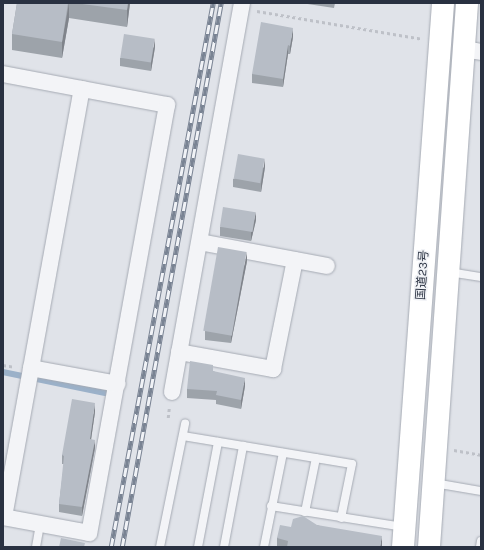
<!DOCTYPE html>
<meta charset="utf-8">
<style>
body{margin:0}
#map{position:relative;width:484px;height:550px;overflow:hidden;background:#e0e3e9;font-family:Karla,"Noto Sans JP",sans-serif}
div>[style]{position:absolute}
.stream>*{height:5.5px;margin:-2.75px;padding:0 2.75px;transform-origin:2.75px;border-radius:2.75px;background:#9bb1c9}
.path>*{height:2.5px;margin-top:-1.25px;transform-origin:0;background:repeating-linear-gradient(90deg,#bec1c8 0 3px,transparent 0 6px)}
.roads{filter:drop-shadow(0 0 1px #a5aab3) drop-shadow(0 0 1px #a5aab3)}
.lane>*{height:8px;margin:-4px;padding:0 4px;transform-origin:4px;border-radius:4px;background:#f3f4f7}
.street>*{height:16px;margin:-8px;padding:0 8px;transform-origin:8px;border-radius:8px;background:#f3f4f7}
.highway>*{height:22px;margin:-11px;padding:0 11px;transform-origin:11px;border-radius:11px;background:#fff}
.rail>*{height:4.5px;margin-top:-2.25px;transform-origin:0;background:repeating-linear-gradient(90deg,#f0f2f6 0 9px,#798393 0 18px);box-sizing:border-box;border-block:1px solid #798393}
.wall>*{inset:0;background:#9da3aa}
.shaded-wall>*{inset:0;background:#80848b}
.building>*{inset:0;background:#b7bdc6;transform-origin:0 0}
span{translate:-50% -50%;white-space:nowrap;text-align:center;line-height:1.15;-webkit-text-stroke:3px #f0f2f6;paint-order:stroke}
.street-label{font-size:12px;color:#293141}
.frame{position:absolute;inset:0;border:4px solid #293141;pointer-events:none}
</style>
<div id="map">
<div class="stream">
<div style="left:3px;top:372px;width:104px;rotate:11.6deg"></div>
</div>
<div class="path">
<div style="left:257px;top:11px;width:167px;rotate:9.6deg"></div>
<div style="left:3px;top:365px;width:12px;rotate:9deg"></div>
<div style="left:168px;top:418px;width:10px;rotate:-84deg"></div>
<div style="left:454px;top:450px;width:27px;rotate:10deg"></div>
</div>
<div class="roads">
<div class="lane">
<div style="left:449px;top:272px;width:31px;rotate:9deg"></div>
<div style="left:183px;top:436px;width:171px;rotate:9.4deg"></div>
<div style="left:352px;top:464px;width:55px;rotate:101.5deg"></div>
<div style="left:434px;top:483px;width:48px;rotate:9.7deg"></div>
<div style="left:271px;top:506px;width:135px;rotate:9deg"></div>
<div style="left:305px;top:512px;width:55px;rotate:-78.5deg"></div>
<div style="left:36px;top:547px;width:23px;rotate:-80deg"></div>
<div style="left:160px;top:547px;width:126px;rotate:-78.5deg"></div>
<div style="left:198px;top:547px;width:107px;rotate:-79.2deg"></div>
<div style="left:224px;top:547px;width:103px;rotate:-79.3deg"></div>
<div style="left:264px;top:547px;width:96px;rotate:-78.6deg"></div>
<div style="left:480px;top:547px;width:6px;rotate:-81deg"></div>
</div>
<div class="street">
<div style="left:464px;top:49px;width:17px;rotate:10deg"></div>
<div style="left:3px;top:74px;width:167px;rotate:10.7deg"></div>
<div style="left:167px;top:105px;width:435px;rotate:100.3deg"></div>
<div style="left:89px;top:533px;width:87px;rotate:-169.5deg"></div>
<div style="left:200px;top:242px;width:129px;rotate:10.7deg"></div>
<div style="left:179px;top:352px;width:96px;rotate:10.3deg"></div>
<div style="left:273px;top:369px;width:111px;rotate:-78.6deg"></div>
<div style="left:31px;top:368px;width:88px;rotate:10.4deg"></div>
<div style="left:172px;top:392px;width:395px;rotate:-79.8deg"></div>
<div style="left:4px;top:517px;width:435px;rotate:-79.7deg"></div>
</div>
<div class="highway">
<div style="left:403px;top:547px;width:545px;rotate:-85.79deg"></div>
<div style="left:429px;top:547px;width:545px;rotate:-86deg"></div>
</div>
</div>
<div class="rail">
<div style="left:111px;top:547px;width:553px;rotate:-79.38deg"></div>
<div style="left:122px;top:547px;width:553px;rotate:-79.69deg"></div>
</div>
<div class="wall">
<div style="clip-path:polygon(17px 3px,130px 3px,127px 27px,69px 18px,62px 58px,12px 50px,12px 34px)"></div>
<div style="clip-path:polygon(301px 3px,335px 3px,334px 8px)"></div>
<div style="clip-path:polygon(293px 37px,290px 54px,288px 54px,283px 87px,252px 83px,252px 74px)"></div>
<div style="clip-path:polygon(155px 47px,151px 71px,120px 66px,120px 58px)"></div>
<div style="clip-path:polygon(265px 167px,261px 192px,233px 187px,233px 179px)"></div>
<div style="clip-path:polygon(256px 220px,251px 241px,220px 236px,220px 227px)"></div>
<div style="clip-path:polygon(247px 261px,231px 343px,205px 340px,205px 331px)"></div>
<div style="clip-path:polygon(213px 371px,245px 386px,241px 409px,216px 404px,216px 400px,187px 398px,187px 389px)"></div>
<div style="clip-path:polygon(95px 412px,91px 439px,95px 448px,82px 516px,59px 512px,59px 504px,64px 464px,62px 464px,62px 455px)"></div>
<div style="clip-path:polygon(317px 525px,382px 547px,277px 547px,277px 538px,291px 527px)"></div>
</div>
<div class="shaded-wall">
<div style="clip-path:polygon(69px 3px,69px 18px,62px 58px,62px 42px)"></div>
<div style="clip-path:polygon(128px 3px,130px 3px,127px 27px,127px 10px)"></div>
<div style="clip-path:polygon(293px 28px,293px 37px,290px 54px,290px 46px)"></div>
<div style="clip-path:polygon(155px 39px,155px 47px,151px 71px,151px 63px)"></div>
<div style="clip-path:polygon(288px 45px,288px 54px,283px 87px,283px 79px)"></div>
<div style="clip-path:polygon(265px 159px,265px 167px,261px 192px,261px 184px)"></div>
<div style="clip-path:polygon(256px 212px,256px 220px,251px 241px,251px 233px)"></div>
<div style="clip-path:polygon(247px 252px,247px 261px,231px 343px,231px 335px)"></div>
<div style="clip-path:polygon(245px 378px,245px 386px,241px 409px,241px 400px)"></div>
<div style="clip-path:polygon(95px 403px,95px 412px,90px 447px,90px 439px)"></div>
<div style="clip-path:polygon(95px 440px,95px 448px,82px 516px,82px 507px)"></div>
<div style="clip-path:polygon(382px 536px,382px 547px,380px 547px)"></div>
</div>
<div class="building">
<div style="clip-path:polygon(17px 3px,68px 3px,62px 42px,12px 34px)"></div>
<div style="clip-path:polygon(75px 3px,128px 3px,127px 10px)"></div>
<div style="clip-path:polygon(261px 22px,293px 28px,290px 46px,288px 45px,283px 79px,252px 74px)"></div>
<div style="left:124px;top:34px;width:31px;height:24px;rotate:9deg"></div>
<div style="left:238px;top:154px;width:27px;height:25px;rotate:10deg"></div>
<div style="left:223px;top:207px;width:33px;height:20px;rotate:9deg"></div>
<div style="left:218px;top:247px;width:29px;height:85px;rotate:10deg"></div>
<div style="clip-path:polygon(190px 361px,213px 365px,213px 371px,245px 378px,241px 400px,216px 395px,217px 391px,187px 389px)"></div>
<div style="clip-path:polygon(72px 399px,95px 403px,90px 439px,95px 440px,82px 507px,59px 504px,64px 456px,62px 455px)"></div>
<div style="clip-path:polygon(303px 516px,317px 525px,382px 536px,380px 547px,287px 547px,288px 541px,277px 538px,280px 525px,291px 527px,293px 519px)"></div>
<div style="clip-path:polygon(61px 538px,85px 543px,84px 547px,59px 547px)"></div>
</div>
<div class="street-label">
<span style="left:423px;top:275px;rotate:-86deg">国道23号</span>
</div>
<div class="frame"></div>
</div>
